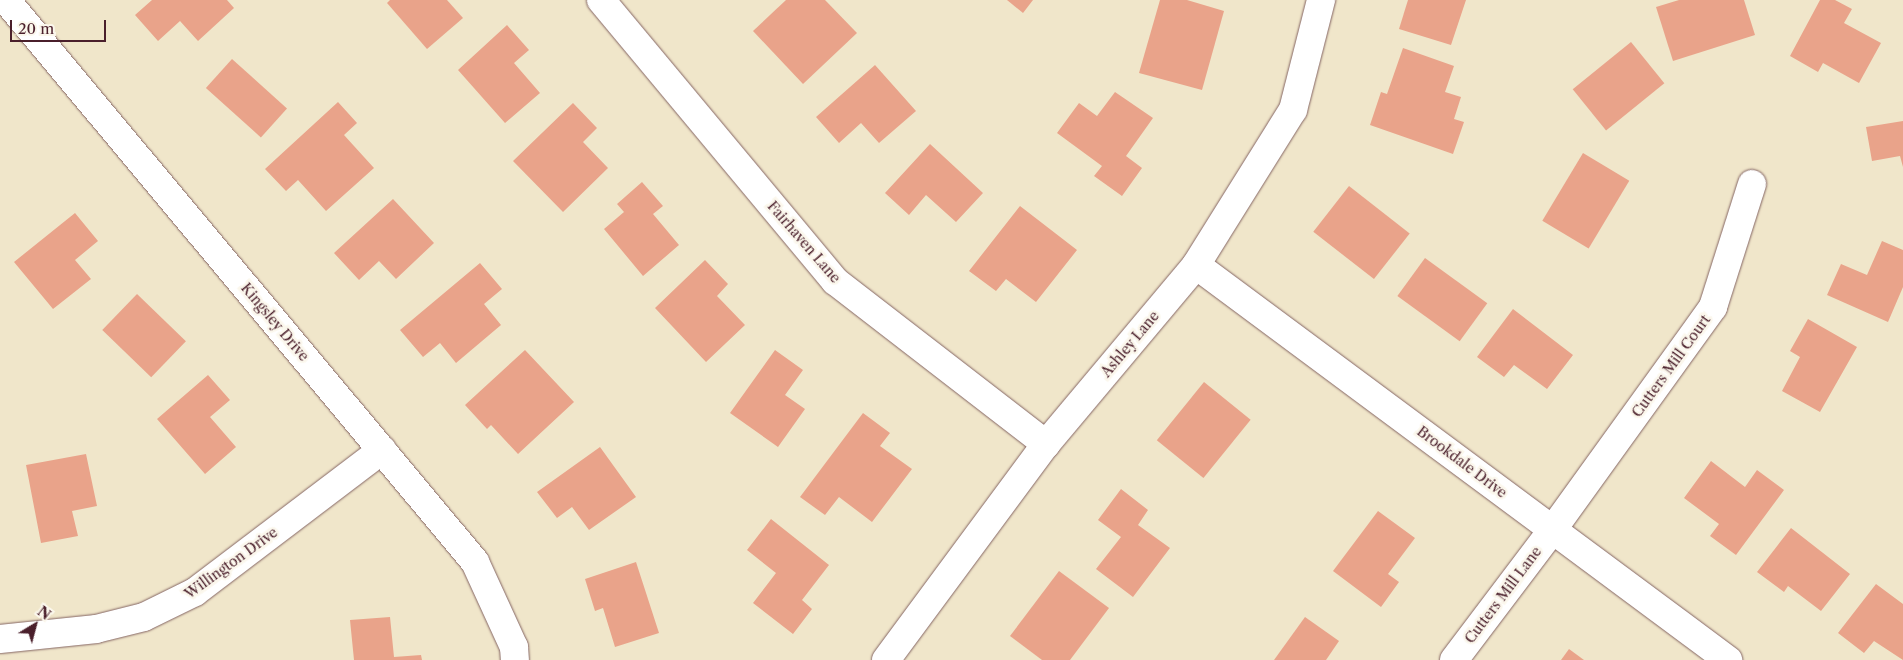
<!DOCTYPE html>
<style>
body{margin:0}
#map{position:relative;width:1903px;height:660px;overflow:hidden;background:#f0e6ca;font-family:"Libre Caslon Text",serif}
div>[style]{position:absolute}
.building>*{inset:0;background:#e9a38a;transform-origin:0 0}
.roads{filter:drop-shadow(0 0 1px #846563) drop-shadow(0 0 1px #846563)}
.street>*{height:28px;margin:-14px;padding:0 14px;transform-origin:14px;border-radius:14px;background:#fff}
span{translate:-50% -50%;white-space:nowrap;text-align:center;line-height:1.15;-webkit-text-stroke:5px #fbf7ec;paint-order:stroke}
.street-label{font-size:14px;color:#4a1f2b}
.north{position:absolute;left:10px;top:600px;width:50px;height:50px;-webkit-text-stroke:4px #fbf7ec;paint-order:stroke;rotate:37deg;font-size:14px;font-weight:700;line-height:20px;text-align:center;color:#4a1f2b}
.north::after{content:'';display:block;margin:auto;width:18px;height:22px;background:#4a1f2b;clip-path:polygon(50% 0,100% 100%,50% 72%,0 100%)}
.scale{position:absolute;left:10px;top:20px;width:96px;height:22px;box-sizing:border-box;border:2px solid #4a1f2b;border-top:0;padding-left:6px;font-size:15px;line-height:18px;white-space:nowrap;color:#4a1f2b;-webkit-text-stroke:4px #fbf7ec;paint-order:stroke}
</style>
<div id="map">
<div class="building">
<div style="clip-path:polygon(152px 0,227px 0,234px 8px,198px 41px,180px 21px,158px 41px,135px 15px)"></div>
<div style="clip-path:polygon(390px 0,447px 0,463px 18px,427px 49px,387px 3px)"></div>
<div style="clip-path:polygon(786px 0,825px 0,857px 33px,803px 84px,753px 31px)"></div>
<div style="clip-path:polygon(1007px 0,1033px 0,1023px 13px)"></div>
<div style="clip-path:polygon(1160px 0,1187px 0,1224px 11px,1202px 90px,1139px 73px)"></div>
<div style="clip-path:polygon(1408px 0,1466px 0,1451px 45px,1399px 29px)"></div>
<div style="clip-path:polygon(1679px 0,1744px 0,1755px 35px,1673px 61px,1656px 7px)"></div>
<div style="clip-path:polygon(1820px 0,1835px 0,1852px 9px,1844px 23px,1881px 43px,1859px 83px,1823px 63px,1818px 72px,1790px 56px)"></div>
<div style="clip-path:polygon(507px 25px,529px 50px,514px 63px,540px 93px,505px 123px,458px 70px)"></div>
<div style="left:1631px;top:42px;width:53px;height:75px;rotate:51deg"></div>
<div style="clip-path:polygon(1403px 48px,1454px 66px,1445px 92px,1461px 97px,1454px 119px,1464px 122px,1453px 154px,1370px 125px,1381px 92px,1387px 94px)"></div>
<div style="left:232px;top:59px;width:74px;height:39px;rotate:42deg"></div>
<div style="clip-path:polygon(875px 65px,916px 111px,879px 143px,861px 123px,839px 143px,816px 117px)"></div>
<div style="clip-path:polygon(1115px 92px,1153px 118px,1126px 156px,1142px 168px,1122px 196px,1094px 176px,1102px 166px,1057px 133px,1079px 103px,1097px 116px)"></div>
<div style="clip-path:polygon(338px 102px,357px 123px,344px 135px,374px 168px,326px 211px,298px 180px,286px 191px,265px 169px)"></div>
<div style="clip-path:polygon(573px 103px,597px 128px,583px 142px,608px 168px,563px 212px,513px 161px)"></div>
<div style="clip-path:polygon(1903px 121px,1903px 167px,1900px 156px,1872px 161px,1866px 127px)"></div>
<div style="clip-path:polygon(930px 144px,983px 193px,956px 222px,926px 195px,909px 215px,885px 193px)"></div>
<div style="left:1583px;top:153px;width:54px;height:79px;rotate:31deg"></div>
<div style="clip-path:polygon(642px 182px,663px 206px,653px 214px,679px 245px,643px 276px,604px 229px,624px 212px,617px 204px)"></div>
<div style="left:1349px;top:186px;width:77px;height:58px;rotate:38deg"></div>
<div style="clip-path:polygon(393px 199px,434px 243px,396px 279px,379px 261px,359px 280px,334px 253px)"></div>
<div style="clip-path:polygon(1020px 206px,1077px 250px,1036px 302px,1006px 279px,996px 291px,969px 271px)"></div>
<div style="clip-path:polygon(75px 213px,98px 241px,75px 260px,91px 279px,53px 309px,14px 262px)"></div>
<div style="clip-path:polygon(1882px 241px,1903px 250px,1903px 287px,1888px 322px,1827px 295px,1841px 264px,1867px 275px)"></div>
<div style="left:1425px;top:258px;width:77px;height:47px;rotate:36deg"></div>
<div style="clip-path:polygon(705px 260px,728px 284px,717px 296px,745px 325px,706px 362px,655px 308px)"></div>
<div style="clip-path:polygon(480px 263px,502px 289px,484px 304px,501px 325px,456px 363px,440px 343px,423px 357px,400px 330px)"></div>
<div style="left:137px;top:294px;width:68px;height:50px;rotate:44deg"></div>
<div style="clip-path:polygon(1513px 309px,1573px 355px,1547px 389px,1514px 365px,1504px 377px,1477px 357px)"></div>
<div style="clip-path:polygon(1808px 319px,1857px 347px,1820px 412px,1782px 391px,1800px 357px,1790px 351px)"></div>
<div style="clip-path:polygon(525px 350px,574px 402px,518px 454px,491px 425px,487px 429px,465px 405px)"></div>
<div style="clip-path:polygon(775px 350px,803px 370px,785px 395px,805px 409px,778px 447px,730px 413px)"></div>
<div style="clip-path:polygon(208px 375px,230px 400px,210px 417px,236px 447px,205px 474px,157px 419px)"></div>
<div style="left:1204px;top:382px;width:60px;height:75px;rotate:39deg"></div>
<div style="clip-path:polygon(863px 413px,890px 433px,880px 446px,912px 469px,872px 522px,839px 497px,825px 515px,800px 497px)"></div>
<div style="clip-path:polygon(600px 447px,636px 497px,589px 530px,572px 507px,557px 518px,537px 492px)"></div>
<div style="clip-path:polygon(86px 454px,97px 506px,72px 511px,78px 536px,41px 543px,26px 465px)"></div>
<div style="clip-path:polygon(1711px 461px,1745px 487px,1757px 470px,1784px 490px,1736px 555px,1710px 536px,1719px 524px,1684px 498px)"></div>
<div style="clip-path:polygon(1121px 489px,1148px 510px,1138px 525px,1170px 548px,1133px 597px,1096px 569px,1121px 537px,1098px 520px)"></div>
<div style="clip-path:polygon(1378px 511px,1415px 538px,1388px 574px,1399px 582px,1381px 607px,1333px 571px)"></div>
<div style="clip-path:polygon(771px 519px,829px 565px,802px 600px,812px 609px,793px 634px,753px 603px,776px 573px,747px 550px)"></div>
<div style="clip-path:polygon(1791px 528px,1850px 574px,1821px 611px,1788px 586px,1784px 592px,1757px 572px)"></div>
<div style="clip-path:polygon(636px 562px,659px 633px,615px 647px,603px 608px,595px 611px,585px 579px)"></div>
<div style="clip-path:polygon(1059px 571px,1109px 608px,1070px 660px,1042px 660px,1010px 636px)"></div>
<div style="clip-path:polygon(1876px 584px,1903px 604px,1903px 660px,1874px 641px,1864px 653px,1838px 633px)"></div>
<div style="clip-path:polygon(390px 617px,394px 657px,421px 655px,422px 660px,354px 660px,350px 620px)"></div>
<div style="clip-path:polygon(1305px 617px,1339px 641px,1326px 660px,1274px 660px)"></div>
<div style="clip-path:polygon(1569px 649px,1584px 660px,1561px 660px)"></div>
</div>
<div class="roads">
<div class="street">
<div style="left:6px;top:0;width:732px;rotate:50.15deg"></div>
<div style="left:475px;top:562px;width:94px;rotate:65.4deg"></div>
<div style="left:514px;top:647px;width:13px;rotate:86deg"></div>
<div style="left:601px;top:0;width:366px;rotate:50.2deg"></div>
<div style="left:835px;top:281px;width:267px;rotate:37.7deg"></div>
<div style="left:1196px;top:265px;width:663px;rotate:36.59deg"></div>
<div style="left:0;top:639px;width:97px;rotate:-5.9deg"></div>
<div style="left:96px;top:629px;width:49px;rotate:-14deg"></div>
<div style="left:144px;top:617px;width:57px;rotate:-26.1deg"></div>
<div style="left:195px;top:592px;width:235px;rotate:-37.2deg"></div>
<div style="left:886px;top:660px;width:269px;rotate:-53.5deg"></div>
<div style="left:1046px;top:444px;width:234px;rotate:-50deg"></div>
<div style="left:1196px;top:265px;width:183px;rotate:-58deg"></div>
<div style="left:1293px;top:110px;width:114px;rotate:-75.7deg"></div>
<div style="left:1454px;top:660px;width:164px;rotate:-52.9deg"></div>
<div style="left:1553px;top:529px;width:274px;rotate:-54.2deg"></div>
<div style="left:1713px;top:307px;width:129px;rotate:-72.4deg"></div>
</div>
</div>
<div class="street-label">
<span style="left:804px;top:242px;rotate:49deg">Fairhaven Lane</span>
<span style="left:275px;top:322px;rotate:50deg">Kingsley Drive</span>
<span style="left:1130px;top:344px;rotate:-50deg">Ashley Lane</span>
<span style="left:1671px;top:366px;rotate:-54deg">Cutters Mill Court</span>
<span style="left:1462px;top:462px;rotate:37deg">Brookdale Drive</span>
<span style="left:231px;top:563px;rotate:-36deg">Willington Drive</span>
<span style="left:1503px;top:595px;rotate:-53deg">Cutters Mill Lane</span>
</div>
<div class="north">N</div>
<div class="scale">20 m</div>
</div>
